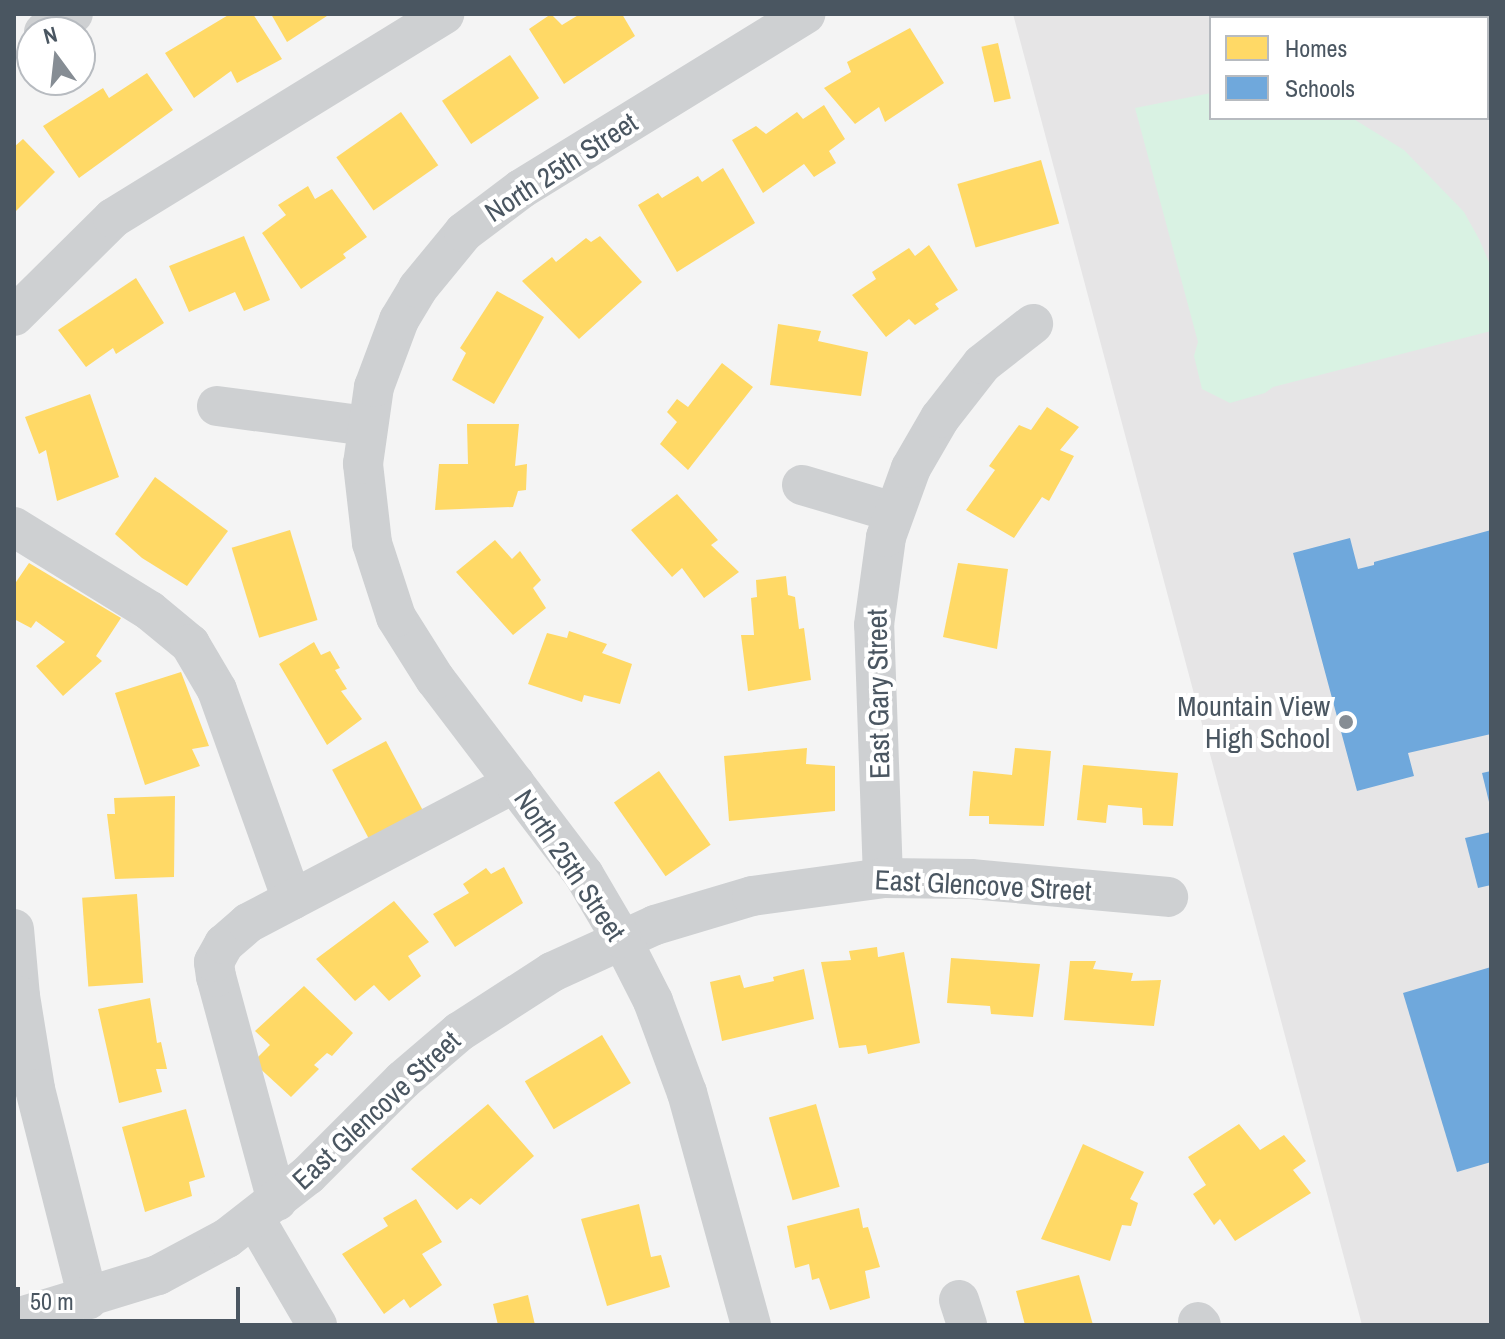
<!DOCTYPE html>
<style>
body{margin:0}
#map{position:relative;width:1505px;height:1339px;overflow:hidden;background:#f4f4f4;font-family:"Archivo Narrow",sans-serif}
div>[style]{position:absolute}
.education>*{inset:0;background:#e6e5e6}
.green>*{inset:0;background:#d9f2e3}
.homes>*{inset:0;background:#ffd966;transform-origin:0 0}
.schools>*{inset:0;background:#6fa8dc}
.minor>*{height:40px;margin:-20px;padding:0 20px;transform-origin:20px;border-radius:20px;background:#ced0d2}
.dots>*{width:22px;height:22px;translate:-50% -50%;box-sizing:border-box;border:4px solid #fff;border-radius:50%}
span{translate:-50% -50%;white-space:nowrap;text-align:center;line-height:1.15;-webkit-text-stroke:8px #fff;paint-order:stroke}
.street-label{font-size:28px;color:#4a5661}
.poi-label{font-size:28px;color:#4a5661}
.right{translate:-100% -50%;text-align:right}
.frame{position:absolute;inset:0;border:16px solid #4a5661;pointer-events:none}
.legend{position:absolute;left:1209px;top:16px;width:280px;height:104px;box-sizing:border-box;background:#fff;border:2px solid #b7bbc0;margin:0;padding:10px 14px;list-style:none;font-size:24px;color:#4a5661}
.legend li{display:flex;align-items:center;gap:16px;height:40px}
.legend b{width:40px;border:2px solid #b7bbc0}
.north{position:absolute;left:16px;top:16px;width:80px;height:80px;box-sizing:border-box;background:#fff;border:2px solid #b7bbc0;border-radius:50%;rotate:345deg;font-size:22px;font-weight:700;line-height:32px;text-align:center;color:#4a5661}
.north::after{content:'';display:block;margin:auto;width:28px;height:36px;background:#868d94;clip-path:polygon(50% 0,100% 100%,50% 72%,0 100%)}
.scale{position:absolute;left:16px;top:1287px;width:224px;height:36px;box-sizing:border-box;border:4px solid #4a5661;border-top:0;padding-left:10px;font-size:24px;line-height:28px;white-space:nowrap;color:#4a5661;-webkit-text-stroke:6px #fff;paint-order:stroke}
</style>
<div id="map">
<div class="education">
<div style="clip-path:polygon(evenodd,1013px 14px,1491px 14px,1491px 1325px,1362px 1325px,1013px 14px,1211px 18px,1487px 18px,1487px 118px,1211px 118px,1211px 18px)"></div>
</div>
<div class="green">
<div style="clip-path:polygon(1211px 93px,1211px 118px,1352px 118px,1404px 150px,1464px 212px,1479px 239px,1491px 267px,1491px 331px,1273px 387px,1265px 393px,1230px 403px,1202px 389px,1194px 356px,1198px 342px,1135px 108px)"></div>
</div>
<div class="homes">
<div style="clip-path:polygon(230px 14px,253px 14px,282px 59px,237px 83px,231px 71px,194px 98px,165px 53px)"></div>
<div style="clip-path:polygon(271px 14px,330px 14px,287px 42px)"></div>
<div style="clip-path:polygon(551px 14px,562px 25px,580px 14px,622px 14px,635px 36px,564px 84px,529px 29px)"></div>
<div style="clip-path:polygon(910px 28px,944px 83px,885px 122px,879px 107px,855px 124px,824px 88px,851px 72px,847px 62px)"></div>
<div style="left:998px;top:43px;width:57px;height:17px;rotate:77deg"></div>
<div style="left:510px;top:55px;width:52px;height:82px;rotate:56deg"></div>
<div style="clip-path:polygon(147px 73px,173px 110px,79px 178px,43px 126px,103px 88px,109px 98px)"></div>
<div style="clip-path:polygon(824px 105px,845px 139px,829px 151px,836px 163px,814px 177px,804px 164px,763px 193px,732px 140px,756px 126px,766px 134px,797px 112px,803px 119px)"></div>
<div style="left:401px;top:112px;width:65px;height:79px;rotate:55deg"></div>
<div style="clip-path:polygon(23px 139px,55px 172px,14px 213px,14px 147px)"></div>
<div style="left:1041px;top:160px;width:66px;height:87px;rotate:74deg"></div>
<div style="clip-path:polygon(723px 168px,755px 223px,677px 272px,638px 205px,658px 193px,662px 198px,698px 176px,702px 182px)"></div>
<div style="clip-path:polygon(308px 186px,315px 199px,332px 189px,367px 237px,343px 254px,346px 258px,301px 289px,262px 233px,286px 215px,278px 205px)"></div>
<div style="clip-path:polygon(244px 236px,270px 300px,244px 311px,235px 292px,189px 312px,169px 266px)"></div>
<div style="clip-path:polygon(600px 236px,642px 282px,579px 339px,522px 281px,552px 257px,556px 262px,586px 238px,591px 242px)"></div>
<div style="clip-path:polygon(929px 245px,958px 290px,935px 304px,939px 309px,915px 325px,909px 319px,886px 337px,852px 295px,876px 279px,872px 272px,909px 248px,915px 256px)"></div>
<div style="clip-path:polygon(136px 278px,164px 323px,116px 354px,113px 348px,86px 367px,58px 330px)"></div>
<div style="clip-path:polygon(497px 291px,544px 317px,494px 404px,452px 380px,466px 353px,460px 348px)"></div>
<div style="clip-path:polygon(778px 324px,821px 331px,818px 341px,868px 352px,861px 396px,770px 385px)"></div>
<div style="clip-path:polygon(722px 363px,753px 387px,688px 470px,660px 444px,677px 422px,667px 412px,677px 399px,688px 407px)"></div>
<div style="clip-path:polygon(90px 394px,119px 477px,57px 501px,46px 450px,39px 454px,25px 417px)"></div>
<div style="clip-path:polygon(1047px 407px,1079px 427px,1060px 450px,1074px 456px,1049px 501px,1042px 497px,1014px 538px,966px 510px,995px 470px,989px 466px,1019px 425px,1031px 430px)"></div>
<div style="clip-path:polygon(467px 424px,519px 424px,515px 466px,527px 464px,526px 490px,518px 491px,513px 507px,435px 510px,439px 464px,468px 464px)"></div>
<div style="clip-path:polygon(155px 477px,228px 531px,187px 586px,142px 558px,115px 534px)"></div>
<div style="clip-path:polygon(677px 494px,718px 540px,711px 545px,739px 572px,704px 598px,682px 568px,672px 577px,631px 530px)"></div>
<div style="left:290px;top:530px;width:94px;height:61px;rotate:73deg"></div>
<div style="clip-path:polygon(495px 540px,512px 559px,520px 551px,541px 580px,533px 588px,546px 608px,513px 635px,456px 572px)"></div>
<div style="clip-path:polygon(29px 563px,121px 618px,96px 656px,102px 661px,63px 696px,36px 666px,65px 642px,36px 621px,31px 628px,14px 619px,14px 585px)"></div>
<div style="clip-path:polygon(958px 563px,1008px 569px,997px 649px,943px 637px)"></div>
<div style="clip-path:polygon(786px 576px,788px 595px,795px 597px,799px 629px,804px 628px,811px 680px,748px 691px,741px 635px,754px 635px,751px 598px,757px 597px,756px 580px)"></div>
<div style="clip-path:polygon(569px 631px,607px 644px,602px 653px,632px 664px,620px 704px,584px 695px,582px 702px,528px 684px,547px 633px,567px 638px)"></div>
<div style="clip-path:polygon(314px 642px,321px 655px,330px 651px,340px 668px,335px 670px,347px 689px,341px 691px,362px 719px,327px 745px,279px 664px)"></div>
<div style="clip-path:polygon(181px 672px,209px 746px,192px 749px,200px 766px,145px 785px,115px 693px)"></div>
<div style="left:386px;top:741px;width:80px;height:61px;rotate:62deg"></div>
<div style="clip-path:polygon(807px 748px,806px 764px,835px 766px,835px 811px,729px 821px,724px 756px)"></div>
<div style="clip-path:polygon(1015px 748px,1051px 751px,1044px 826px,989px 824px,989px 816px,969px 816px,973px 771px,1012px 775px)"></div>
<div style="clip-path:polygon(1083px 765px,1178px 773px,1173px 826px,1143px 825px,1142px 808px,1108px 805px,1106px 823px,1077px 820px)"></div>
<div style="left:659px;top:771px;width:90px;height:55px;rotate:55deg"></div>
<div style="clip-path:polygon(175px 796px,174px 877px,115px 879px,107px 814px,115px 814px,114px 798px)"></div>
<div style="clip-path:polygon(504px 867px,523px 903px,455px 947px,433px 914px,469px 893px,463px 884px,486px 868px,491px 874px)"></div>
<div style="left:137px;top:894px;width:89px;height:55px;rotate:86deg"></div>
<div style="clip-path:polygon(394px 901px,429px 942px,408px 956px,421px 976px,389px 1001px,374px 985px,355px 1001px,316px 959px)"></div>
<div style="clip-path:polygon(877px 947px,878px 957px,904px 952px,920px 1043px,868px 1054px,866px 1045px,839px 1048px,821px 962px,851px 960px,849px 951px)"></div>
<div style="clip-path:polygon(951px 958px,1040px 964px,1033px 1017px,991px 1014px,990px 1006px,947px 1003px)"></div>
<div style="clip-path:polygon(1070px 961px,1096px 961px,1093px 969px,1133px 973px,1131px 981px,1161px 980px,1154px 1026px,1064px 1020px)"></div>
<div style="clip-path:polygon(804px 969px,814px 1019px,722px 1041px,710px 982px,740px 975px,744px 988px,774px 981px,773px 977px)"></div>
<div style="clip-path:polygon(304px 986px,353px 1033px,332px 1056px,327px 1053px,314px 1065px,319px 1069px,291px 1097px,253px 1062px,270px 1045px,255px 1031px)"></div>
<div style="clip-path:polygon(150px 998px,157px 1043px,161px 1042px,167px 1069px,156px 1069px,162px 1092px,119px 1103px,98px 1009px)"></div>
<div style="left:602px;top:1035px;width:56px;height:90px;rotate:59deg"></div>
<div style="clip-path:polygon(488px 1104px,534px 1156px,480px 1205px,471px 1198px,457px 1210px,411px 1169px)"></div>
<div style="left:816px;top:1104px;width:86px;height:49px;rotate:74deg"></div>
<div style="clip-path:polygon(186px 1109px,205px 1177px,189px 1182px,192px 1196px,145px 1212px,122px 1127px)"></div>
<div style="clip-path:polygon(1239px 1124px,1260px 1150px,1284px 1135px,1306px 1161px,1293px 1170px,1311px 1193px,1235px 1241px,1220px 1219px,1214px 1225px,1193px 1194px,1206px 1185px,1188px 1157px)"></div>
<div style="clip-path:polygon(1083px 1144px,1144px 1172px,1130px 1199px,1138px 1203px,1131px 1226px,1122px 1225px,1110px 1261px,1041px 1239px)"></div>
<div style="clip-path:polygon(416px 1199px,442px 1242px,422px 1254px,442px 1285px,410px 1308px,404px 1299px,384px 1314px,342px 1254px,388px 1226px,383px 1218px)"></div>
<div style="clip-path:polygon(639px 1204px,651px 1257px,661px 1255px,670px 1287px,607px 1306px,581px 1219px)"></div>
<div style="clip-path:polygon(859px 1208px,863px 1228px,868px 1227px,880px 1267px,865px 1271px,870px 1298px,830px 1310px,819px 1278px,812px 1280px,809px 1264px,795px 1268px,787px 1226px)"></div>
<div style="clip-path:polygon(1079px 1275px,1093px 1325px,1025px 1325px,1016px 1291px)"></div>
<div style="clip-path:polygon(528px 1295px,535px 1325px,498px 1325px,493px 1304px)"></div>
</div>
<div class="schools">
<div style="clip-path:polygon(1491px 530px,1491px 734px,1408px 753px,1414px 776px,1357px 791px,1293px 553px,1350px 538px,1358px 569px,1374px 565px,1374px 562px)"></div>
<div style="clip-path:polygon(1491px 771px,1491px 806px,1490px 806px,1482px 773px)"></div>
<div style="clip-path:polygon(1491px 832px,1491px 885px,1478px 888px,1465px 838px)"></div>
<div style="clip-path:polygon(1491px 967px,1491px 1162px,1457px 1172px,1403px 993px)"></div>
</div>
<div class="minor">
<div style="left:44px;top:32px;width:34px;rotate:-32deg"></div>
<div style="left:14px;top:316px;width:139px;rotate:-44.7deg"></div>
<div style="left:113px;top:218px;width:389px;rotate:-31.6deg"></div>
<div style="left:217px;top:406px;width:151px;rotate:7.6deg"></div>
<div style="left:802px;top:485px;width:95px;rotate:16.5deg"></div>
<div style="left:14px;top:527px;width:160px;rotate:31.7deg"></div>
<div style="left:150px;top:611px;width:52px;rotate:39.5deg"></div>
<div style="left:190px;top:644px;width:53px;rotate:59.6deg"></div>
<div style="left:217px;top:690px;width:223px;rotate:70.3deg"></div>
<div style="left:883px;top:878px;width:253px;rotate:-92deg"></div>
<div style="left:874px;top:625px;width:89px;rotate:-82.2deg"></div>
<div style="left:886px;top:537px;width:73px;rotate:-70.1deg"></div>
<div style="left:911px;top:468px;width:58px;rotate:-59.9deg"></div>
<div style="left:940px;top:418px;width:68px;rotate:-52.1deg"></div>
<div style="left:982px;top:364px;width:65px;rotate:-38.1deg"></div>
<div style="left:14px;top:929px;width:67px;rotate:84.9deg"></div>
<div style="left:20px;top:996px;width:94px;rotate:80.8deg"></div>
<div style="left:35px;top:1089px;width:217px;rotate:75.8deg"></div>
<div style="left:277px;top:1201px;width:232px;rotate:-105.2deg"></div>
<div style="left:216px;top:977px;width:15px;rotate:-98deg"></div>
<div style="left:214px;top:962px;width:21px;rotate:-61deg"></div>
<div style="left:224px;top:944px;width:32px;rotate:-41deg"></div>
<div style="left:248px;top:923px;width:301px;rotate:-27.7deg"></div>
<div style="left:255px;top:1219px;width:123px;rotate:59.7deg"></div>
<div style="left:959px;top:1300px;width:26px;rotate:72deg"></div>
<div style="left:14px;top:1319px;width:151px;rotate:-17deg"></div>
<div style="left:158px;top:1275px;width:78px;rotate:-28.2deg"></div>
<div style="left:227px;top:1238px;width:103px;rotate:-37.9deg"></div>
<div style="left:308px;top:1175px;width:134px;rotate:-45deg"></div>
<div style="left:403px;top:1080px;width:74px;rotate:-40.6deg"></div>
<div style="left:459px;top:1032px;width:111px;rotate:-32.8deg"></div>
<div style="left:552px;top:972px;width:113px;rotate:-24.5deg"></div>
<div style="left:655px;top:925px;width:101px;rotate:-16.6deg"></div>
<div style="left:752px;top:896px;width:132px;rotate:-7.8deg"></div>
<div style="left:883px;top:878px;width:88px;rotate:0.7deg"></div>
<div style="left:971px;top:879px;width:198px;rotate:5.2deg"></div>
<div style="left:1198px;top:1322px;width:4px;rotate:45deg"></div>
<div style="left:751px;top:1325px;width:241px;rotate:-105.4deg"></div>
<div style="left:687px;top:1093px;width:98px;rotate:-110.3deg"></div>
<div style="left:653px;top:1001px;width:71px;rotate:-116.9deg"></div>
<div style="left:621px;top:938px;width:73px;rotate:-120.4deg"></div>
<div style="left:584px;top:875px;width:246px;rotate:-127.2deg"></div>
<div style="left:435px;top:679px;width:73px;rotate:-122.2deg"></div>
<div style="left:396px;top:617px;width:78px;rotate:-108deg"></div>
<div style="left:372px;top:543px;width:80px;rotate:-96.5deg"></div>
<div style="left:363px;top:464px;width:78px;rotate:-81.9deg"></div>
<div style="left:374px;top:387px;width:72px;rotate:-69.5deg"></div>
<div style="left:399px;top:320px;width:37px;rotate:-59deg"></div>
<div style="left:418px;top:288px;width:72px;rotate:-50.6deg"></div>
<div style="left:464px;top:232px;width:71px;rotate:-37deg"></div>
<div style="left:521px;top:189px;width:334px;rotate:-31.6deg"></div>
</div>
<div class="dots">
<div style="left:1346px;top:722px;background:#868d94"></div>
</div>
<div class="street-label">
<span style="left:561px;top:167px;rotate:-33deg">North 25th Street</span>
<span style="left:878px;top:694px;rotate:-91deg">East Gary Street</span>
<span style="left:570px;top:865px;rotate:56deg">North 25th Street</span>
<span style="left:983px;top:885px;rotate:3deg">East Glencove Street</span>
<span style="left:376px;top:1110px;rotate:-43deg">East Glencove Street</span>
</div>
<div class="poi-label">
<span class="right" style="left:1330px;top:722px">Mountain View<br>High School</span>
</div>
<div class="frame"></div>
<ul class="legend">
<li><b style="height:22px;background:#ffd966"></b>Homes</li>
<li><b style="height:22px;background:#6fa8dc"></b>Schools</li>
</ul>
<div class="north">N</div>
<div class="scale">50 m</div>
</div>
